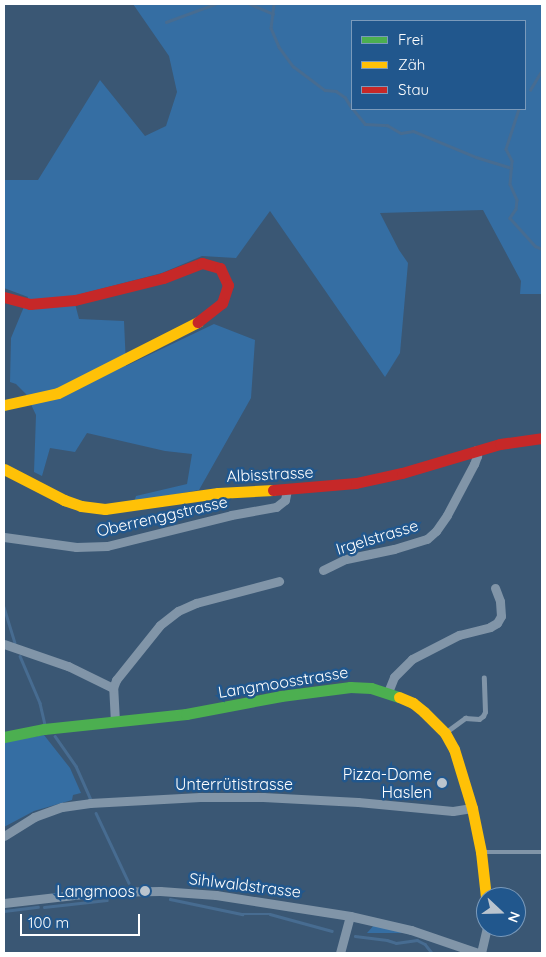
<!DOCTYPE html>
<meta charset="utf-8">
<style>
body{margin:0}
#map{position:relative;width:546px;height:957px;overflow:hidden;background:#3a5774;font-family:Quicksand,sans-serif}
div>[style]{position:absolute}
.green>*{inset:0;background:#356ea3}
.stream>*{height:2.5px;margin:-1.25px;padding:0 1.25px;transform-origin:1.25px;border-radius:1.25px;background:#476c91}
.lane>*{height:4.5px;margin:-2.25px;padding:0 2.25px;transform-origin:2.25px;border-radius:2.25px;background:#8195a8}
.street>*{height:9px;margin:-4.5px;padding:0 4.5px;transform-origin:4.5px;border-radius:4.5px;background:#8195a8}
.fast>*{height:11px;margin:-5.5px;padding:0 5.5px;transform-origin:5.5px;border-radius:5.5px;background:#4caf50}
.slow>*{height:11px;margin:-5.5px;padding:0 5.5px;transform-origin:5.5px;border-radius:5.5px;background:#ffc107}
.jam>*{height:11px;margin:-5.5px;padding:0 5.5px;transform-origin:5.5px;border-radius:5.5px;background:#c62828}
.dots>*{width:14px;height:14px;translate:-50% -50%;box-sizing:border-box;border:2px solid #21578d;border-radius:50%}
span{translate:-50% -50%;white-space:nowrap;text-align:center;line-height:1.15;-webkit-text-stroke:5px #21578d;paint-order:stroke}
.street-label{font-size:16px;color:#fff}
.poi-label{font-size:16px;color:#fff}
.right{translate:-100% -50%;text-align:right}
.frame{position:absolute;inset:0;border:5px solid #fff;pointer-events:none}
.legend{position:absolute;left:351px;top:20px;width:175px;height:90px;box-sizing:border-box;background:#21578d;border:1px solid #7a9abb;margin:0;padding:6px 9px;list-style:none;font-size:15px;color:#fff}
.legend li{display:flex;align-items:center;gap:10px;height:25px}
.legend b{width:25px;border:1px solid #7a9abb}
.north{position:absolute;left:476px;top:887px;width:50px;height:50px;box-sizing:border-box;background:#21578d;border:1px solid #7a9abb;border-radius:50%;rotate:111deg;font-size:14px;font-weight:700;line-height:20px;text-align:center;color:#fff}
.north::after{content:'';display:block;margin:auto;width:18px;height:22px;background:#bac4ce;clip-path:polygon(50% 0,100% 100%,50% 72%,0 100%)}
.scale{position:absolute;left:20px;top:914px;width:120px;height:22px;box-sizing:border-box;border:2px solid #fff;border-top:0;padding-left:6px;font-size:15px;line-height:18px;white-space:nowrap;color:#fff;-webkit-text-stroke:4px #21578d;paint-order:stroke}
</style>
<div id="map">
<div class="green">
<div style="clip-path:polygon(evenodd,133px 4px,542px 4px,542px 294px,520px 294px,521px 281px,483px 210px,380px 213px,399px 250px,408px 263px,400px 353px,385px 377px,270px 211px,236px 258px,202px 256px,162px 273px,73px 296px,79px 319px,124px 321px,126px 366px,214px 324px,255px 340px,251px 398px,199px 490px,134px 502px,136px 496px,187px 484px,192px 454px,165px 451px,87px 433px,75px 452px,50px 448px,42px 476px,34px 472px,36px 415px,26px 394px,16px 384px,10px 382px,11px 338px,28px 297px,4px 288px,4px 180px,38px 180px,100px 80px,145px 136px,166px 126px,177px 92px,169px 56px,133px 4px,352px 21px,525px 21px,525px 109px,352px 109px,352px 21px)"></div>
<div style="clip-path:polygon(44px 735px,70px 768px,81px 793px,73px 795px,72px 800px,34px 811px,4px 827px,4px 742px)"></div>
<div style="clip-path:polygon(374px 925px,401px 931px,402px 933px,367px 933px)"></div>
</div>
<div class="stream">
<div style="left:250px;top:4px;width:25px;rotate:23deg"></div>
<div style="left:274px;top:4px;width:24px;rotate:97deg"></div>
<div style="left:271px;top:28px;width:21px;rotate:67deg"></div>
<div style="left:279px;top:47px;width:24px;rotate:54deg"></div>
<div style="left:293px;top:66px;width:40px;rotate:37deg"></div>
<div style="left:325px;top:90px;width:11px;rotate:5deg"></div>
<div style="left:336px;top:91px;width:11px;rotate:34deg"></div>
<div style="left:345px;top:97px;width:13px;rotate:58deg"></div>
<div style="left:166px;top:22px;width:52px;rotate:-20.2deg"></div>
<div style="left:530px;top:90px;width:23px;rotate:-59deg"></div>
<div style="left:353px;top:109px;width:19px;rotate:51deg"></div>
<div style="left:365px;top:124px;width:22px;rotate:3deg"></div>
<div style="left:387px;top:125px;width:16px;rotate:30deg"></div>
<div style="left:401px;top:133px;width:12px;rotate:-9deg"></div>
<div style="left:413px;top:131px;width:68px;rotate:22.4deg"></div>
<div style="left:476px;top:157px;width:37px;rotate:17deg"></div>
<div style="left:519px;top:109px;width:42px;rotate:108deg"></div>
<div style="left:506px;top:149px;width:13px;rotate:63deg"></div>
<div style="left:512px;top:161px;width:23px;rotate:95deg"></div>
<div style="left:510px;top:184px;width:17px;rotate:66deg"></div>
<div style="left:517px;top:200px;width:9px;rotate:96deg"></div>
<div style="left:516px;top:209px;width:11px;rotate:124deg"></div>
<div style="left:510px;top:218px;width:38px;rotate:48deg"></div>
<div style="left:535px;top:246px;width:8px;rotate:23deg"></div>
<div style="left:4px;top:607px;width:37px;rotate:73deg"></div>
<div style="left:20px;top:656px;width:51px;rotate:66.9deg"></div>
<div style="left:40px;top:703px;width:22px;rotate:77deg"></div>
<div style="left:55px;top:736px;width:37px;rotate:55deg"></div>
<div style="left:76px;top:766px;width:35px;rotate:66deg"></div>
<div style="left:96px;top:813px;width:77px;rotate:64.8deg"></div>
<div style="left:170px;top:899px;width:74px;rotate:11.8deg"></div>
<div style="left:242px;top:914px;width:28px"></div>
<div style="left:270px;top:914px;width:64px;rotate:15.3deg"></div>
<div style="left:44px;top:907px;width:63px;rotate:-6.3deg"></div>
<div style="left:4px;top:911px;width:34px;rotate:-7deg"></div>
<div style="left:355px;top:936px;width:32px;rotate:7deg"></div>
<div style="left:387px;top:940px;width:9px;rotate:18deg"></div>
<div style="left:396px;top:943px;width:21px;rotate:-8deg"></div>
<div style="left:417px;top:940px;width:9px;rotate:27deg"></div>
<div style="left:425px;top:944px;width:11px;rotate:52deg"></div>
</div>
<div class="lane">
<div style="left:446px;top:732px;width:24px;rotate:-36deg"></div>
<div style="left:465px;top:718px;width:14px;rotate:4deg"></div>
<div style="left:479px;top:719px;width:5px;rotate:-37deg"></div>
<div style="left:483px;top:716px;width:4px;rotate:-63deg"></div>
<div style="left:485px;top:712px;width:34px;rotate:-92deg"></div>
<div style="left:482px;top:852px;width:60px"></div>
</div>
<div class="street">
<div style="left:4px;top:537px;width:73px;rotate:7.9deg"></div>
<div style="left:76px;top:547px;width:31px;rotate:-2deg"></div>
<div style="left:107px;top:546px;width:128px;rotate:-14deg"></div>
<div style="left:231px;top:515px;width:46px;rotate:-10.1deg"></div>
<div style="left:276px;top:507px;width:11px;rotate:-38deg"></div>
<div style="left:285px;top:500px;width:10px;rotate:-79deg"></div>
<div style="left:323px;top:570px;width:25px;rotate:-26deg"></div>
<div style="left:346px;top:559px;width:49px;rotate:-11.8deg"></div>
<div style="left:394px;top:549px;width:34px;rotate:-17deg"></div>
<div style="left:427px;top:539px;width:12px;rotate:-42deg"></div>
<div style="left:436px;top:531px;width:19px;rotate:-55deg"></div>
<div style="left:447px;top:515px;width:58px;rotate:-62.1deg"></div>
<div style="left:474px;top:464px;width:9px;rotate:-69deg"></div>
<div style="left:477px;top:456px;width:6px;rotate:-99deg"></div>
<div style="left:4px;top:644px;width:68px;rotate:19deg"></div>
<div style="left:68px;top:666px;width:50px;rotate:26.1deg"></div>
<div style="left:388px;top:692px;width:16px;rotate:-68deg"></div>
<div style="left:394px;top:677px;width:25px;rotate:-45deg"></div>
<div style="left:412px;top:659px;width:53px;rotate:-27.1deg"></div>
<div style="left:459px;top:635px;width:32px;rotate:-14deg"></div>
<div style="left:490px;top:627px;width:8px;rotate:-30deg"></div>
<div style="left:497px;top:623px;width:8px;rotate:-60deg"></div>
<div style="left:501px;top:616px;width:15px;rotate:-94deg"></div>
<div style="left:500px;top:601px;width:14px;rotate:-111deg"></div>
<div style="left:115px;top:722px;width:34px;rotate:-93deg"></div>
<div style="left:113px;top:688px;width:9px;rotate:-69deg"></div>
<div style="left:116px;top:680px;width:70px;rotate:-51.3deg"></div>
<div style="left:160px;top:625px;width:23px;rotate:-38deg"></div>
<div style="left:178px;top:611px;width:20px;rotate:-24deg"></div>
<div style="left:196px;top:603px;width:86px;rotate:-14.8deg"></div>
<div style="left:4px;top:836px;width:36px;rotate:-32deg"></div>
<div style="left:34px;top:817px;width:30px;rotate:-20deg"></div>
<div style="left:62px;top:807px;width:28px;rotate:-8deg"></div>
<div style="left:90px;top:803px;width:110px;rotate:-3.1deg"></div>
<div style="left:200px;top:797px;width:63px"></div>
<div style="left:263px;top:797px;width:95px;rotate:3deg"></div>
<div style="left:358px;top:802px;width:95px;rotate:5.4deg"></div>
<div style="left:453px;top:811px;width:19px;rotate:-9deg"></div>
<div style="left:4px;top:903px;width:97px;rotate:-6.5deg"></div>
<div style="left:100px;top:892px;width:60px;rotate:-1deg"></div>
<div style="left:160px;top:891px;width:56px;rotate:4.1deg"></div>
<div style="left:216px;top:895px;width:136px;rotate:8.9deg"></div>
<div style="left:350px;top:916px;width:63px;rotate:12.9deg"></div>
<div style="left:411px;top:930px;width:71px;rotate:18.9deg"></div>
<div style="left:340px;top:953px;width:38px;rotate:-75deg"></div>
<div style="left:481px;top:953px;width:27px;rotate:-77deg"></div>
</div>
<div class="fast">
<div style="left:4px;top:737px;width:41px;rotate:-11.3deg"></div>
<div style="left:44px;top:729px;width:143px;rotate:-6deg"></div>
<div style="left:186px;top:714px;width:97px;rotate:-10.7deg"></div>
<div style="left:281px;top:696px;width:70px;rotate:-7.4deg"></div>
<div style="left:350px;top:687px;width:21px;rotate:3deg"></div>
<div style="left:371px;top:688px;width:29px;rotate:18deg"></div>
</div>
<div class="slow">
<div style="left:4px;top:405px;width:55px;rotate:-12.5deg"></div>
<div style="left:58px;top:393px;width:157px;rotate:-26.9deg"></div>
<div style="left:4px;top:469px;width:68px;rotate:27.3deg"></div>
<div style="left:64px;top:500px;width:18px;rotate:19deg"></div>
<div style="left:81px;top:506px;width:24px;rotate:7deg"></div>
<div style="left:105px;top:509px;width:114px;rotate:-8.1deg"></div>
<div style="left:218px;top:493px;width:55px;rotate:-3.1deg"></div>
<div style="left:399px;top:697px;width:15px;rotate:23deg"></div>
<div style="left:413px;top:703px;width:14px;rotate:39deg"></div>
<div style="left:424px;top:712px;width:30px;rotate:45deg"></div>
<div style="left:445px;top:733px;width:18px;rotate:61deg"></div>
<div style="left:454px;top:749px;width:62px;rotate:73deg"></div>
<div style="left:472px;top:808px;width:45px;rotate:78.4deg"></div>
<div style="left:481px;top:852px;width:45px;rotate:83.7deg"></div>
</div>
<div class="jam">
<div style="left:4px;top:297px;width:27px;rotate:15deg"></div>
<div style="left:30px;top:304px;width:45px;rotate:-5.1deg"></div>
<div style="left:75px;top:300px;width:91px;rotate:-14deg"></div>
<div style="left:163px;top:278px;width:42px;rotate:-21deg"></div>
<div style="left:202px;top:263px;width:19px;rotate:16deg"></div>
<div style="left:220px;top:268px;width:19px;rotate:65deg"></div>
<div style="left:228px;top:285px;width:19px;rotate:108deg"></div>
<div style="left:222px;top:303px;width:31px;rotate:142deg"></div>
<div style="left:273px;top:490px;width:83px;rotate:-4.8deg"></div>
<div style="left:356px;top:483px;width:47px;rotate:-12.3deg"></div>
<div style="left:402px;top:473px;width:102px;rotate:-16.5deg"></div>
<div style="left:500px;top:444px;width:42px;rotate:-8.1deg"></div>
</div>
<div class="dots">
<div style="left:442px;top:783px;background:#bac4ce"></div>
<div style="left:145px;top:891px;background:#bac4ce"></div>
</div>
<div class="street-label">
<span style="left:270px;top:474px;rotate:-3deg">Albisstrasse</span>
<span style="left:162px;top:516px;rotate:-13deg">Oberrenggstrasse</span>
<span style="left:377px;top:537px;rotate:-17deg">Irgelstrasse</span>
<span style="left:283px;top:682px;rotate:-9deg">Langmoosstrasse</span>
<span style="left:234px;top:784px">Unterrütistrasse</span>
<span style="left:245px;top:885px;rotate:7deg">Sihlwaldstrasse</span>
</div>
<div class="poi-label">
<span class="right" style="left:432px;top:783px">Pizza-Dome<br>Haslen</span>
<span class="right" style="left:135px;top:891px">Langmoos</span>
</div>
<div class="frame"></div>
<ul class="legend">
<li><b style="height:6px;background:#4caf50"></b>Frei</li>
<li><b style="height:6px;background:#ffc107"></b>Zäh</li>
<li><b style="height:6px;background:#c62828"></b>Stau</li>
</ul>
<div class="north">N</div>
<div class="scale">100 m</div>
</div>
